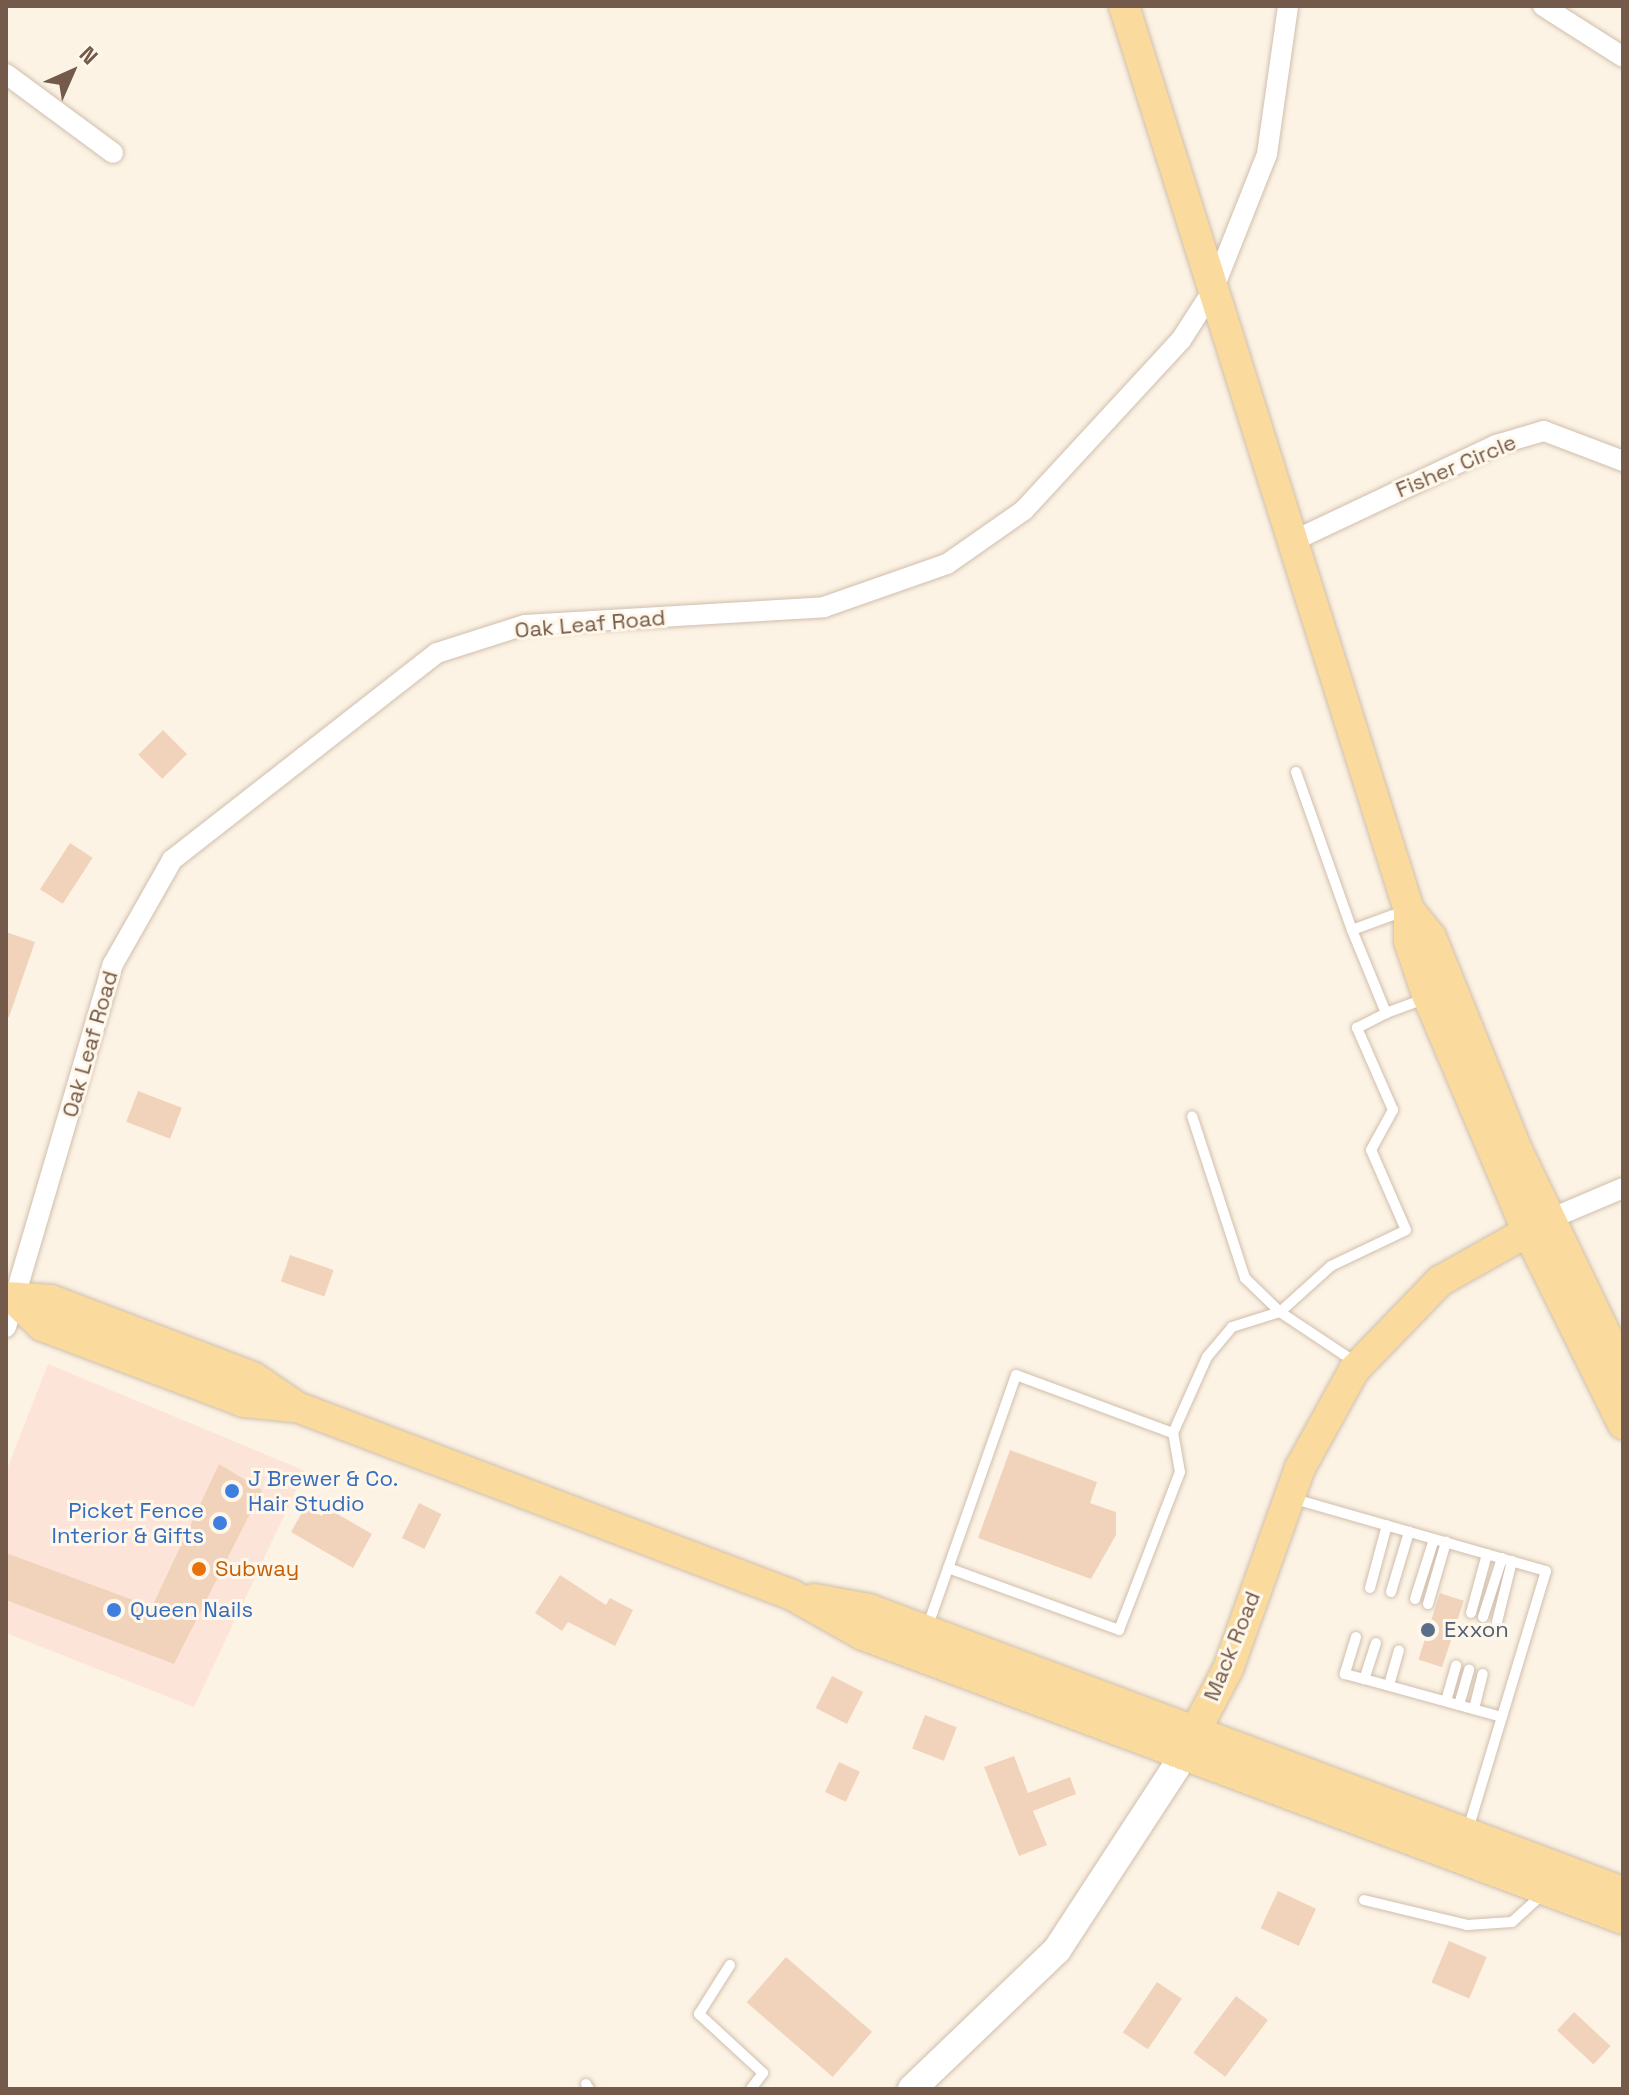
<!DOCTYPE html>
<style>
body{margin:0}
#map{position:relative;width:1629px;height:2095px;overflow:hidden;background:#fcf3e4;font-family:"Space Grotesk",sans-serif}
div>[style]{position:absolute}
.commercial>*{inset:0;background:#fce4d8}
.building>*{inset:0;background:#f1d3bc;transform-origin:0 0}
.roads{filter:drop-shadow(0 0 2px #d0bead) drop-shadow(0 0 2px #d0bead)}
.service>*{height:10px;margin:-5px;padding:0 5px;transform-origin:5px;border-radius:5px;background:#fff}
.minor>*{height:20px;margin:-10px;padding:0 10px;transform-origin:10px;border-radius:10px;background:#fff}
.secondary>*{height:28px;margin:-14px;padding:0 14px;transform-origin:14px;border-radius:14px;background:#fff}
.primary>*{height:30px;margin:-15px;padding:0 15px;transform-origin:15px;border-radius:15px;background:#fadb9d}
.dots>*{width:22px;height:22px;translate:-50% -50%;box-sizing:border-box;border:4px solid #fff7ea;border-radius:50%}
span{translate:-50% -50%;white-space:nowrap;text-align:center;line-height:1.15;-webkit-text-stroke:6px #fff7ea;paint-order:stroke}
.street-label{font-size:22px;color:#745a4a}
.shop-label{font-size:22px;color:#366cbe}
.left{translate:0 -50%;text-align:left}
.right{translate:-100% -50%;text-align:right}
.food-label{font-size:22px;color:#c56008}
.service-label{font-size:22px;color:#4e5e75}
.frame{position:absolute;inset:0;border:8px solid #745a4a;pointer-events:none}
.north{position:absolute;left:32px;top:32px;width:80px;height:80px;-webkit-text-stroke:6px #fff7ea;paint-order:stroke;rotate:45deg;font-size:22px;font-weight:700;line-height:32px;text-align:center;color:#745a4a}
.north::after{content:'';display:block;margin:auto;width:28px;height:36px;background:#745a4a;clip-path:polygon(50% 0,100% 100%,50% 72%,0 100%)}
</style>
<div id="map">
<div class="commercial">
<div style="clip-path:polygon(48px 1364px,305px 1471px,194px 1707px,6px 1633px,6px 1472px)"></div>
</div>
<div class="building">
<div style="left:163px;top:730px;width:34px;height:35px;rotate:45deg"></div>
<div style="left:70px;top:843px;width:27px;height:55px;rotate:33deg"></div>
<div style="clip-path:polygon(6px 932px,35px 942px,9px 1017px,6px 1017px)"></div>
<div style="left:138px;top:1091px;width:47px;height:33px;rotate:21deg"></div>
<div style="left:290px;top:1255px;width:46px;height:28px;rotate:19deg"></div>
<div style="clip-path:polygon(1010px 1450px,1097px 1482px,1090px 1503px,1116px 1512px,1116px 1535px,1091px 1579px,978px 1538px)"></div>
<div style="clip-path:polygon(219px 1464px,262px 1490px,174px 1664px,6px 1600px,6px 1553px,152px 1607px)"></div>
<div style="left:419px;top:1503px;width:25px;height:39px;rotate:26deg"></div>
<div style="clip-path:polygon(305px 1507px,322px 1516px,327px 1508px,372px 1534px,353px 1568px,291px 1532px)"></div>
<div style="clip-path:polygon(560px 1575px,606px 1605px,610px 1598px,633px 1610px,615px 1646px,568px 1622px,562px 1631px,535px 1613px)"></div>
<div style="left:1440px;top:1593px;width:25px;height:70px;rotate:18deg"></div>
<div style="left:832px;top:1676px;width:35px;height:36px;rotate:27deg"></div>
<div style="left:925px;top:1715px;width:34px;height:36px;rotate:21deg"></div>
<div style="clip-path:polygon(1014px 1756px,1028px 1793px,1070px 1777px,1076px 1794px,1033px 1811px,1047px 1845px,1019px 1856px,984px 1767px)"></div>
<div style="left:839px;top:1762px;width:23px;height:33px;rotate:25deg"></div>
<div style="left:1278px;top:1891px;width:42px;height:41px;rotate:25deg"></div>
<div style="left:1449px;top:1941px;width:41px;height:45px;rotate:23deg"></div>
<div style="left:786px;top:1957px;width:114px;height:60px;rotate:41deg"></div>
<div style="left:1157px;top:1982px;width:30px;height:61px;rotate:34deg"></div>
<div style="left:1236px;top:1996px;width:40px;height:71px;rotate:37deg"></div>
<div style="left:1574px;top:2012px;width:50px;height:25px;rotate:43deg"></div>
</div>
<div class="roads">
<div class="service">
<div style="left:1296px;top:772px;width:168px;rotate:70.5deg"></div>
<div style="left:1352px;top:930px;width:59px;rotate:-20deg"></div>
<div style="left:1352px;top:930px;width:90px;rotate:67.7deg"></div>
<div style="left:1386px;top:1013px;width:40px;rotate:-20.2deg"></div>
<div style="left:1355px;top:1362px;width:90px;rotate:-146.3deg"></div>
<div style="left:1280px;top:1312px;width:69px;rotate:-42deg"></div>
<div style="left:1331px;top:1266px;width:83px;rotate:-25.6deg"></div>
<div style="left:1406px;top:1230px;width:87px;rotate:-113.6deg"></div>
<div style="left:1371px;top:1150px;width:46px;rotate:-61.2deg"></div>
<div style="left:1393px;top:1110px;width:90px;rotate:-113.7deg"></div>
<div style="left:1357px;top:1028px;width:33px;rotate:-27deg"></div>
<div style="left:1291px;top:1498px;width:265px;rotate:16deg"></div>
<div style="left:1546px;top:1571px;width:270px;rotate:106.8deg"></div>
<div style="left:948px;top:1568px;width:182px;rotate:19.9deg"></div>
<div style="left:1119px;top:1630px;width:169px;rotate:-68.9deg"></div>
<div style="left:1180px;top:1472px;width:40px;rotate:-100deg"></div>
<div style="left:1370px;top:1588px;width:65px;rotate:-74.9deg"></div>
<div style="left:1391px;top:1592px;width:63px;rotate:-73.3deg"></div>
<div style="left:1415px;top:1599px;width:63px;rotate:-72.4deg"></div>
<div style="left:1428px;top:1604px;width:65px;rotate:-73.8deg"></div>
<div style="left:1471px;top:1613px;width:61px;rotate:-74.8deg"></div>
<div style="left:1483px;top:1617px;width:62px;rotate:-72.1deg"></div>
<div style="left:1497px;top:1622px;width:63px;rotate:-76.2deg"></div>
<div style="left:927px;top:1628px;width:268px;rotate:-70.6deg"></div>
<div style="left:1016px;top:1375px;width:167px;rotate:20.3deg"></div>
<div style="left:1173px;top:1433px;width:83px;rotate:-65.9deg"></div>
<div style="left:1207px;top:1357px;width:39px;rotate:-50deg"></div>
<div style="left:1232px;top:1327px;width:50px;rotate:-17.4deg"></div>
<div style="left:1280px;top:1312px;width:49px;rotate:-135.8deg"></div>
<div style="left:1245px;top:1278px;width:170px;rotate:-108.1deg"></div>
<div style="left:1356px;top:1637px;width:39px;rotate:107deg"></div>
<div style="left:1345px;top:1674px;width:20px;rotate:15deg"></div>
<div style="left:1376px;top:1643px;width:38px;rotate:108deg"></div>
<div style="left:1364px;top:1679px;width:143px;rotate:15.4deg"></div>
<div style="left:1389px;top:1685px;width:36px;rotate:-74deg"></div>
<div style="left:1446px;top:1701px;width:37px;rotate:-74deg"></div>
<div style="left:1459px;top:1705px;width:37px;rotate:-74deg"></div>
<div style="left:1474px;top:1709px;width:36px;rotate:-76deg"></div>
<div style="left:1364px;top:1900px;width:106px;rotate:13.6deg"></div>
<div style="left:1467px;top:1925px;width:45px;rotate:-3.8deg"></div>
<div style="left:1512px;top:1922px;width:43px;rotate:-42.2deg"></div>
<div style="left:730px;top:1965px;width:58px;rotate:122.3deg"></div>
<div style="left:699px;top:2014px;width:87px;rotate:42.7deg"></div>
<div style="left:763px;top:2073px;width:20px;rotate:127deg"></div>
<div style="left:586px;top:2084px;width:6px;rotate:59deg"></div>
</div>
<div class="minor">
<div style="left:1543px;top:6px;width:95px;rotate:32.5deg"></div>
<div style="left:6px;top:74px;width:133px;rotate:36.4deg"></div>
<div style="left:1293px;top:541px;width:225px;rotate:-25.3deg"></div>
<div style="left:1496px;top:445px;width:50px;rotate:-16.3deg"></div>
<div style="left:1544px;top:431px;width:85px;rotate:20.8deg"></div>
<div style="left:1550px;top:1219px;width:79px;rotate:-23deg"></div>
<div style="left:6px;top:1327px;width:378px;rotate:-73.6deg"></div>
<div style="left:113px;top:964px;width:120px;rotate:-60.4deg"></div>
<div style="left:172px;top:860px;width:336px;rotate:-38deg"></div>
<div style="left:437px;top:653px;width:92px;rotate:-17.7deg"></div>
<div style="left:525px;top:625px;width:300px;rotate:-3.4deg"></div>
<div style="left:824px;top:607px;width:130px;rotate:-19.3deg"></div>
<div style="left:947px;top:564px;width:94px;rotate:-35deg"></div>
<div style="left:1024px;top:510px;width:231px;rotate:-47.3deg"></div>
<div style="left:1181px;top:340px;width:59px;rotate:-57.4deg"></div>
<div style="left:1213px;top:290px;width:146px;rotate:-68.3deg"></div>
<div style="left:1267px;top:154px;width:149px;rotate:-81.9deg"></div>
</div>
<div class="secondary">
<div style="left:912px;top:2089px;width:201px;rotate:-43.8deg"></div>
<div style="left:1057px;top:1950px;width:227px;rotate:-56.9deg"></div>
</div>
<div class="primary">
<div style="left:1124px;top:6px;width:948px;rotate:72.5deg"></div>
<div style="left:1409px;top:910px;width:31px;rotate:90deg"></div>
<div style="left:1409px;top:941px;width:59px;rotate:71.3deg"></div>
<div style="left:1428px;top:997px;width:251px;rotate:67deg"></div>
<div style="left:1526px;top:1228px;width:219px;rotate:63.7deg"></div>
<div style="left:1409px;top:910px;width:35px;rotate:51deg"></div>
<div style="left:1431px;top:937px;width:232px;rotate:68deg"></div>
<div style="left:1518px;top:1152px;width:242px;rotate:64.3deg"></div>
<div style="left:6px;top:1297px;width:45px;rotate:3.8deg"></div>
<div style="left:51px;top:1300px;width:216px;rotate:20.9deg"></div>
<div style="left:253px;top:1377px;width:53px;rotate:34.3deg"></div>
<div style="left:297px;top:1407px;width:529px;rotate:20.8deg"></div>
<div style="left:792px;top:1595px;width:81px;rotate:29.4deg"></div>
<div style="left:863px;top:1635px;width:811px;rotate:20.49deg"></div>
<div style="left:16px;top:1301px;width:36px;rotate:44deg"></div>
<div style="left:42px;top:1326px;width:216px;rotate:20.6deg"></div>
<div style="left:244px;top:1402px;width:51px;rotate:5.6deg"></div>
<div style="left:814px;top:1599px;width:56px;rotate:10.3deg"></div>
<div style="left:869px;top:1609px;width:805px;rotate:20.57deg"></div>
<div style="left:1187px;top:1747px;width:88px;rotate:-62.3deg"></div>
<div style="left:1228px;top:1669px;width:214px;rotate:-70.3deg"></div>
<div style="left:1300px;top:1468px;width:112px;rotate:-61.1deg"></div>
<div style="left:1354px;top:1370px;width:124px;rotate:-46deg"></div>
<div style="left:1440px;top:1281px;width:126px;rotate:-29.4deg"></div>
</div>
</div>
<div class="dots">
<div style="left:232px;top:1491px;background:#3f7fe0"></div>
<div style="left:220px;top:1523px;background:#3f7fe0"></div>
<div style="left:199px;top:1569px;background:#e8710a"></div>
<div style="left:114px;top:1610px;background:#3f7fe0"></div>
<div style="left:1428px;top:1630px;background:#5c6f8a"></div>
</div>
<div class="street-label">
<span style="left:1456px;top:466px;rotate:-23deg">Fisher Circle</span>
<span style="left:590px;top:624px;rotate:-5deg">Oak Leaf Road</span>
<span style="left:90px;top:1044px;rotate:-74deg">Oak Leaf Road</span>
<span style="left:1232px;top:1646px;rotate:-68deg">Mack Road</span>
</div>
<div class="shop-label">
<span class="left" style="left:248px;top:1491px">J Brewer &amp; Co.<br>Hair Studio</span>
<span class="right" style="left:204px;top:1523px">Picket Fence<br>Interior &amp; Gifts</span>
<span class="left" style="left:130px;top:1610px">Queen Nails</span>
</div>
<div class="food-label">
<span class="left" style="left:215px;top:1569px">Subway</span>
</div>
<div class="service-label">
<span class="left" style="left:1444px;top:1630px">Exxon</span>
</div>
<div class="frame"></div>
<div class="north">N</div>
</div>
